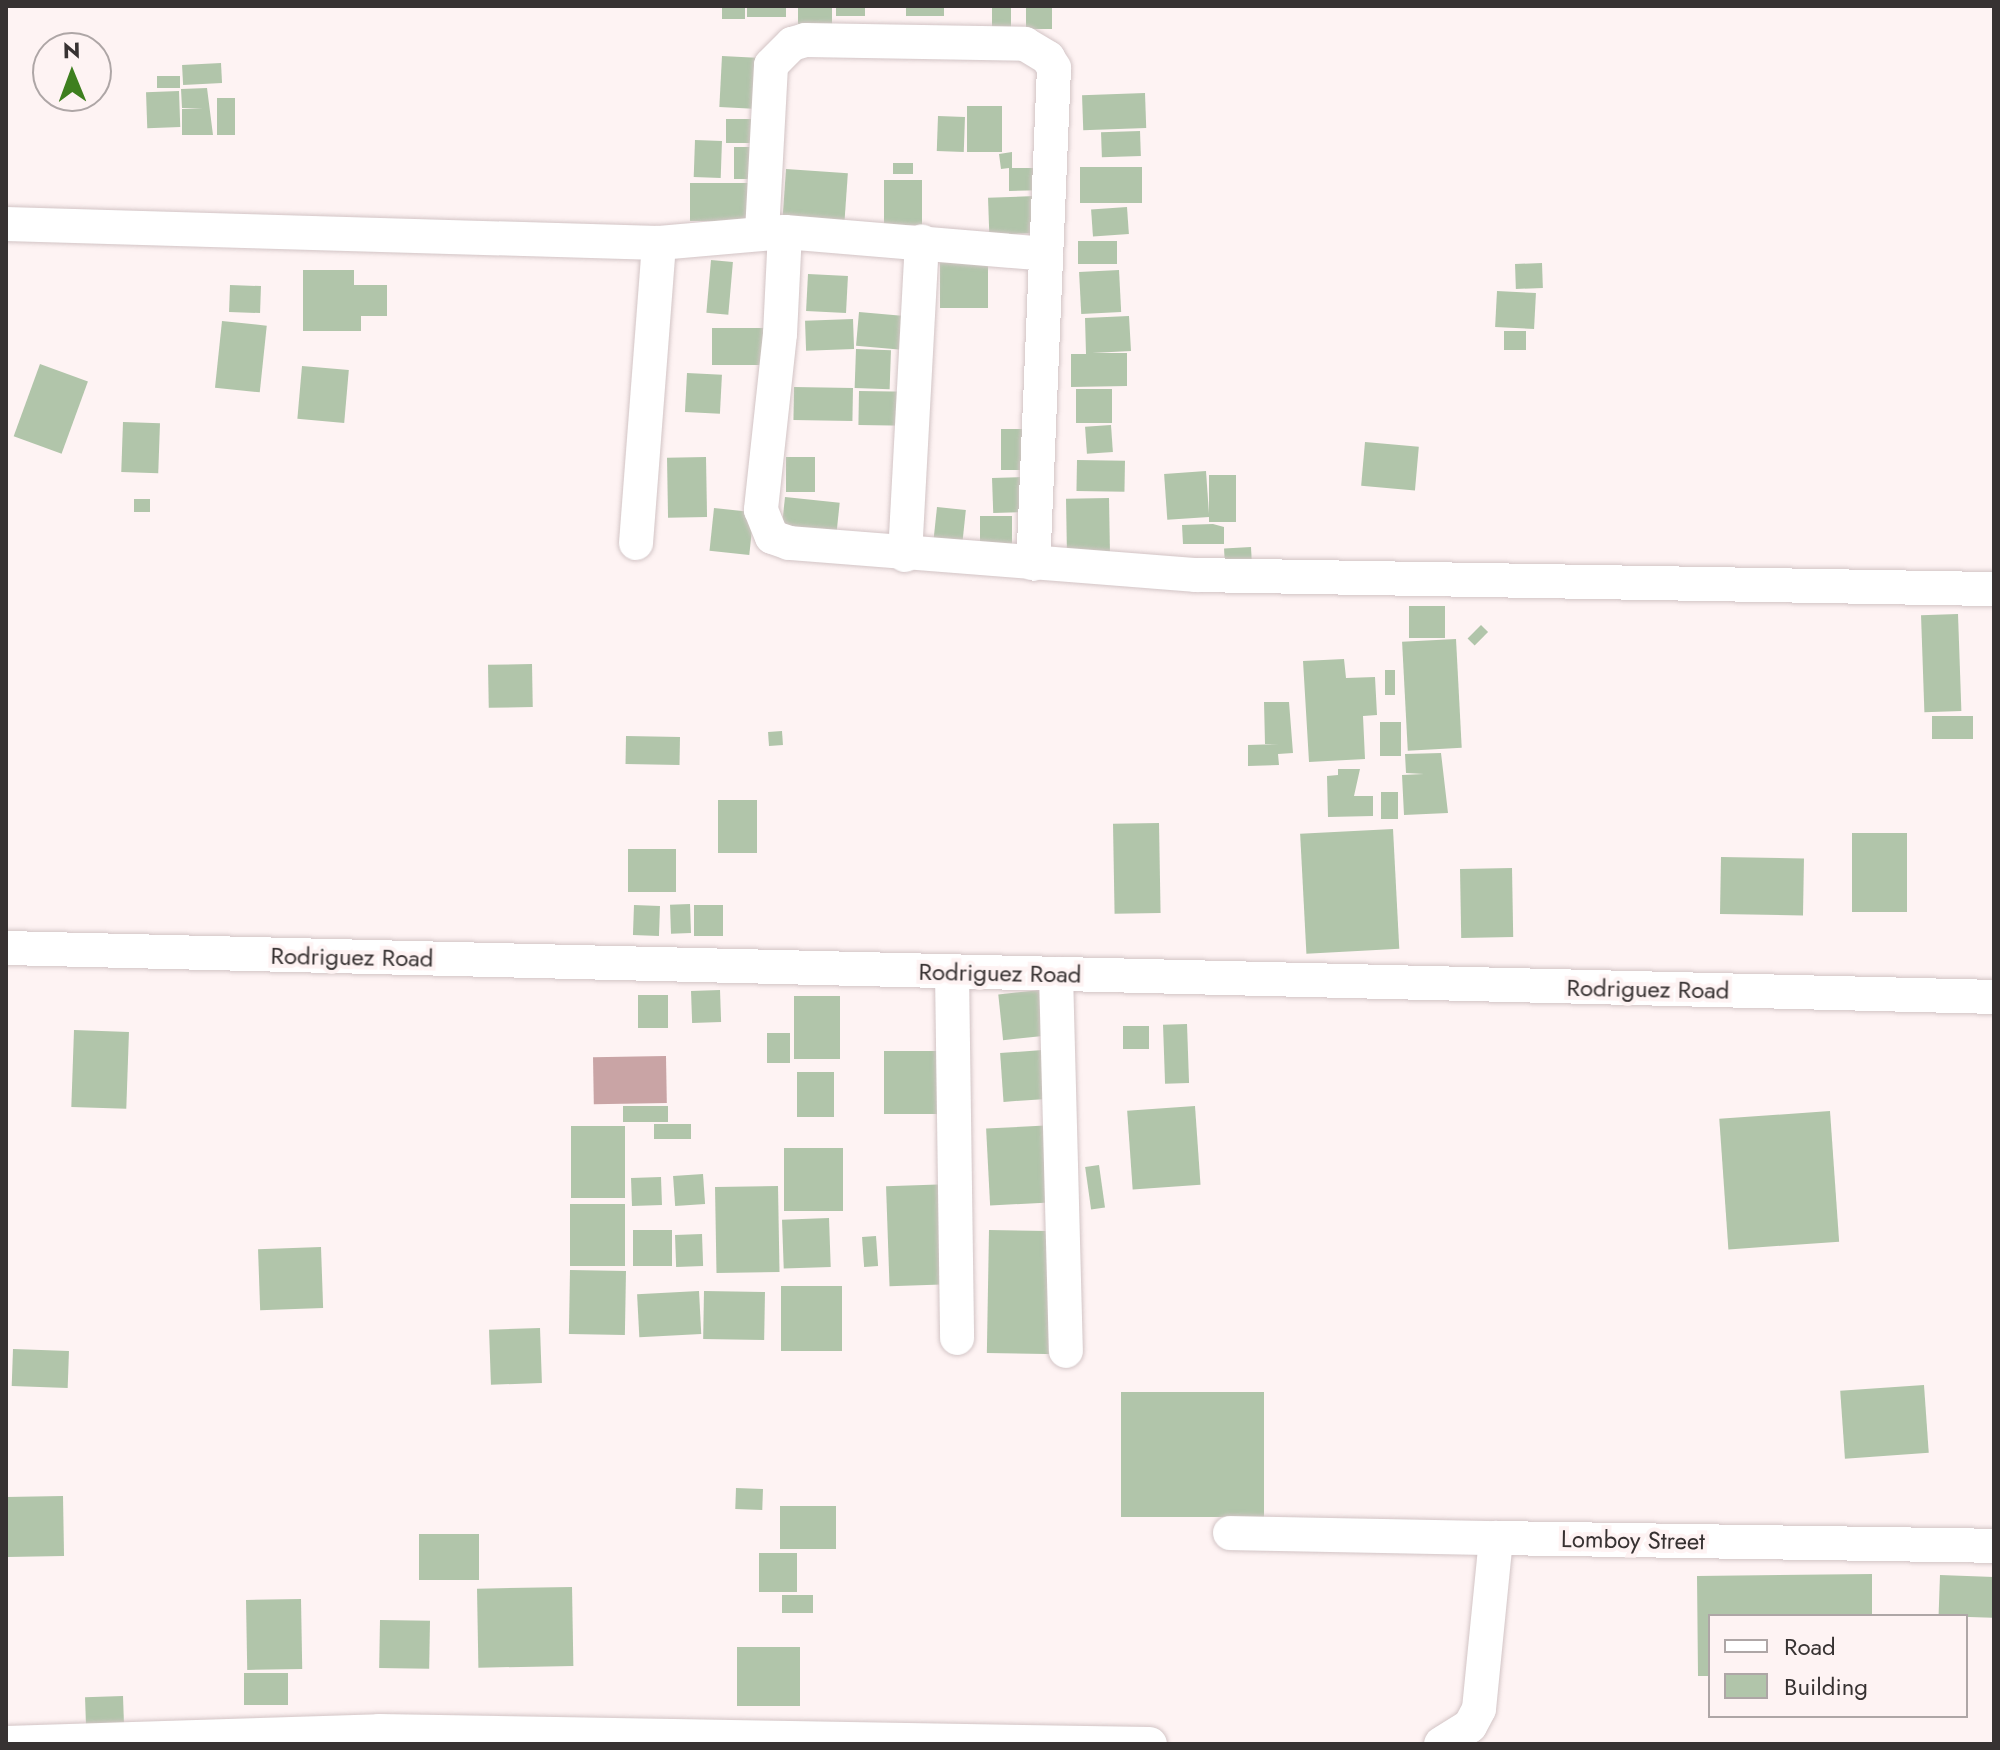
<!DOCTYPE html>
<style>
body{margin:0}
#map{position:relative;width:2000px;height:1750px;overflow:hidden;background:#fef3f3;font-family:Jost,sans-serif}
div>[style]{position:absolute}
.water>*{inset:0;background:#c9a4a5;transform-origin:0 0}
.building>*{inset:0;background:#b1c5aa;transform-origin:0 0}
.roads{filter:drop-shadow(0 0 2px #d2c4c5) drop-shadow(0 0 2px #d2c4c5)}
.minor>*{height:34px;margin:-17px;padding:0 17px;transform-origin:17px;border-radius:17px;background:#fff}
span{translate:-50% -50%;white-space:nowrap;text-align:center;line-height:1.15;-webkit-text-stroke:8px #fef3f3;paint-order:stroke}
.street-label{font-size:24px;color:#373232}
.frame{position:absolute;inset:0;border:8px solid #373232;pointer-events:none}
.legend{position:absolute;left:1708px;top:1614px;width:260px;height:104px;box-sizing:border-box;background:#fef3f3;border:2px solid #aea6a6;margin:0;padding:10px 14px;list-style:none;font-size:24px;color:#373232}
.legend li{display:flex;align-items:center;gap:16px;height:40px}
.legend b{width:40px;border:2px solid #aea6a6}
.north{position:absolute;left:32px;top:32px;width:80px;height:80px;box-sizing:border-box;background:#fef3f3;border:2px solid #aea6a6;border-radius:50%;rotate:359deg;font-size:22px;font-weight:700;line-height:32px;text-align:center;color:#373232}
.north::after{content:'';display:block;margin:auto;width:28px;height:36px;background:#3e7f1f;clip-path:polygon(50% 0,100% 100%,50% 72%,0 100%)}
</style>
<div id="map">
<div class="water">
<div style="left:666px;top:1056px;width:47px;height:73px;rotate:89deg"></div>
</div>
<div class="building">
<div style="left:722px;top:6px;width:23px;height:13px"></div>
<div style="left:747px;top:6px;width:39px;height:11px"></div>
<div style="left:798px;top:6px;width:34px;height:20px"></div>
<div style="left:836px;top:6px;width:29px;height:10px"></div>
<div style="left:906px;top:6px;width:38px;height:10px"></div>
<div style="left:992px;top:6px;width:19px;height:25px"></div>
<div style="left:1026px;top:6px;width:26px;height:23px"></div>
<div style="left:722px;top:56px;width:34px;height:51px;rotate:3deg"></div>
<div style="left:221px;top:63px;width:20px;height:39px;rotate:87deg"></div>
<div style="left:180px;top:76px;width:12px;height:23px;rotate:90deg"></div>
<div style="clip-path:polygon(207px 88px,213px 135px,182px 135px,182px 109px,203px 108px,182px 108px,181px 89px)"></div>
<div style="left:179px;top:91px;width:36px;height:33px;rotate:88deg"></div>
<div style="left:1145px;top:93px;width:35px;height:63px;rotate:88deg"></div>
<div style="left:217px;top:98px;width:18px;height:37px"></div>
<div style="left:967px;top:106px;width:35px;height:46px"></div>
<div style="left:938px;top:116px;width:27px;height:35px;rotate:2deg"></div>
<div style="left:726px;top:119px;width:34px;height:24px"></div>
<div style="left:1140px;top:131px;width:25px;height:39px;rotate:88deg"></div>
<div style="left:695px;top:140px;width:27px;height:37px;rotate:2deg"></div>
<div style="left:734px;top:147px;width:26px;height:32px"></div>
<div style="clip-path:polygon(1012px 152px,1012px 168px,1047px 168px,1048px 190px,1009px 191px,1009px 168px,1001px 169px,999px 154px)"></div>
<div style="left:893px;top:163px;width:20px;height:11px"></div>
<div style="left:1080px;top:167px;width:62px;height:36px"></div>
<div style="left:786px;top:169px;width:62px;height:49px;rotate:4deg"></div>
<div style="left:884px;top:180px;width:38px;height:45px"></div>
<div style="left:690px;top:183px;width:69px;height:38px"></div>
<div style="left:1036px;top:196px;width:37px;height:48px;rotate:88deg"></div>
<div style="left:1127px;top:207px;width:27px;height:36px;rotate:86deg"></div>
<div style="left:1078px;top:241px;width:39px;height:23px"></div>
<div style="left:988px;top:258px;width:50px;height:48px;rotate:90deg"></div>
<div style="left:711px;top:260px;width:22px;height:53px;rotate:5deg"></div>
<div style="left:1542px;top:263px;width:25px;height:27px;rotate:88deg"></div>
<div style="clip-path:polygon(303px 270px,354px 270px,354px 285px,387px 285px,387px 316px,361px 316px,361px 331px,303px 331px)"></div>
<div style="left:1119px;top:270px;width:42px;height:40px;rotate:87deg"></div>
<div style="left:808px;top:274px;width:40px;height:37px;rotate:3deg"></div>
<div style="left:230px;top:285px;width:31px;height:27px;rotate:2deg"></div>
<div style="left:1497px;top:291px;width:39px;height:36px;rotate:3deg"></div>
<div style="left:859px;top:312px;width:57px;height:34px;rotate:5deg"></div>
<div style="clip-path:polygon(1129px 316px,1131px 351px,1092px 353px,1127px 353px,1127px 386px,1071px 387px,1071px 354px,1086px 354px,1085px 318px)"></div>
<div style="left:853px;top:319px;width:30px;height:48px;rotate:88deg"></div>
<div style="left:222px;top:321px;width:45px;height:67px;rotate:6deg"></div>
<div style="left:770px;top:328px;width:37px;height:58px;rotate:90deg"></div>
<div style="left:1504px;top:331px;width:22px;height:19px"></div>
<div style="left:856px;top:349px;width:35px;height:39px;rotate:2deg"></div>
<div style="left:40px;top:364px;width:51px;height:77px;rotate:20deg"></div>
<div style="left:302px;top:366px;width:47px;height:53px;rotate:5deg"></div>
<div style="left:687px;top:373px;width:35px;height:39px;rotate:3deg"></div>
<div style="left:794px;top:387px;width:59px;height:33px;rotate:1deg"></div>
<div style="left:1076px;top:389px;width:36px;height:34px"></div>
<div style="left:859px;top:391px;width:50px;height:34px;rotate:1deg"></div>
<div style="left:123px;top:422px;width:37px;height:50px;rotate:2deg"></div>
<div style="left:1111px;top:425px;width:27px;height:26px;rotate:86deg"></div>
<div style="left:1001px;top:429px;width:32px;height:41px"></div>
<div style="left:1365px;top:442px;width:54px;height:44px;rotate:5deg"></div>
<div style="left:706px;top:457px;width:60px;height:39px;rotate:89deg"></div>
<div style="left:786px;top:457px;width:29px;height:35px"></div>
<div style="left:1077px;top:460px;width:48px;height:31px;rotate:1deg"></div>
<div style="left:1206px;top:471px;width:46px;height:42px;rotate:86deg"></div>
<div style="left:1209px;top:475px;width:27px;height:47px"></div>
<div style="left:1022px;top:477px;width:35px;height:30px;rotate:88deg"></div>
<div style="left:785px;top:497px;width:55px;height:34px;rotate:6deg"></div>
<div style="left:1109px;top:498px;width:54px;height:43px;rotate:89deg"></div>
<div style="left:134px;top:499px;width:16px;height:13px"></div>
<div style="left:937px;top:507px;width:29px;height:36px;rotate:6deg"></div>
<div style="left:714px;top:508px;width:40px;height:43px;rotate:6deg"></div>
<div style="left:980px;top:516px;width:32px;height:36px"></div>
<div style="clip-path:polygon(1213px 524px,1224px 527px,1224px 544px,1183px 544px,1182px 525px)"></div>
<div style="left:1251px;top:547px;width:19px;height:27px;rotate:87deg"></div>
<div style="left:1409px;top:606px;width:36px;height:32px"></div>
<div style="left:1958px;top:614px;width:97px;height:37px;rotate:88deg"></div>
<div style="left:1481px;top:625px;width:10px;height:19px;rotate:45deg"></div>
<div style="left:1456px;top:639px;width:109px;height:54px;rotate:87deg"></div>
<div style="clip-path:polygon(1344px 659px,1346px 678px,1375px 677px,1377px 715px,1363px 716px,1365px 759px,1309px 762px,1303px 661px)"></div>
<div style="left:532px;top:664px;width:43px;height:44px;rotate:89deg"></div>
<div style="left:1385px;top:670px;width:10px;height:25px"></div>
<div style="clip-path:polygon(1264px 702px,1289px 702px,1293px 753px,1278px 754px,1279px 765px,1248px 766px,1248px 745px,1279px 744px,1265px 744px)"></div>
<div style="left:1973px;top:716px;width:23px;height:41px;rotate:90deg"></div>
<div style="left:1380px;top:722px;width:21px;height:34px"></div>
<div style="left:782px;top:731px;width:14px;height:14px;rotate:86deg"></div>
<div style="left:626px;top:736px;width:54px;height:28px;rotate:1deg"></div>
<div style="clip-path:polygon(1441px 753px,1448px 813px,1404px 815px,1402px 775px,1424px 774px,1406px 773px,1405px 754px)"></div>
<div style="clip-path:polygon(1338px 769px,1360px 769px,1354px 796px,1373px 796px,1373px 816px,1328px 817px,1327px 776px,1338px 775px)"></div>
<div style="left:1381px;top:792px;width:17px;height:27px"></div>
<div style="left:718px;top:800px;width:39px;height:53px"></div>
<div style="left:1159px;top:823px;width:90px;height:46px;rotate:89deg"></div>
<div style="left:1393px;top:829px;width:120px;height:93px;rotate:87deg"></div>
<div style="left:1852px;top:833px;width:55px;height:79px"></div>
<div style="left:628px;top:849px;width:48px;height:43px"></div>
<div style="left:1721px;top:857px;width:83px;height:57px;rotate:1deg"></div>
<div style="left:1512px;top:868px;width:69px;height:52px;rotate:89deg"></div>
<div style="left:690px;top:904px;width:29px;height:20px;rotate:88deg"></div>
<div style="left:634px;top:905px;width:26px;height:30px;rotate:2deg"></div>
<div style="left:694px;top:905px;width:29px;height:31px"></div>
<div style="left:1050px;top:989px;width:46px;height:52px;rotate:84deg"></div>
<div style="left:720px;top:990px;width:32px;height:29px;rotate:88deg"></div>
<div style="left:638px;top:995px;width:30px;height:33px"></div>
<div style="left:794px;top:996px;width:46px;height:63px"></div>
<div style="left:1187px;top:1024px;width:59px;height:24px;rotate:88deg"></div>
<div style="left:1149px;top:1026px;width:23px;height:26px;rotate:90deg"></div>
<div style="left:74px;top:1030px;width:55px;height:77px;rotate:2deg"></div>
<div style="left:790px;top:1033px;width:30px;height:23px;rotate:90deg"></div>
<div style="left:1043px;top:1050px;width:49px;height:43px;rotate:86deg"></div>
<div style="left:884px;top:1051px;width:65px;height:63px"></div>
<div style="left:797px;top:1072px;width:37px;height:45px"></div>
<div style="left:623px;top:1106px;width:45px;height:16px"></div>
<div style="left:1195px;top:1106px;width:79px;height:68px;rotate:86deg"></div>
<div style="left:1830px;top:1111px;width:131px;height:111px;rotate:86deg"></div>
<div style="left:654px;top:1124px;width:37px;height:15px"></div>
<div style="left:1055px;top:1125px;width:77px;height:69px;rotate:87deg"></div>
<div style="left:571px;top:1126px;width:54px;height:72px"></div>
<div style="left:784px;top:1148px;width:59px;height:63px"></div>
<div style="left:1099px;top:1165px;width:43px;height:14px;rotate:82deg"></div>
<div style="left:703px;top:1174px;width:30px;height:30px;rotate:86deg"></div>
<div style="left:661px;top:1177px;width:28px;height:30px;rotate:88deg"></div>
<div style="left:953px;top:1184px;width:100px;height:67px;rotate:88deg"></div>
<div style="left:778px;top:1186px;width:86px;height:63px;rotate:89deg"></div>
<div style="left:570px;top:1204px;width:55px;height:62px"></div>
<div style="left:829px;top:1218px;width:49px;height:47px;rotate:88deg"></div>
<div style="left:633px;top:1230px;width:39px;height:36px"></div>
<div style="left:989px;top:1230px;width:74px;height:123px;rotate:1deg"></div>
<div style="left:702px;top:1234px;width:32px;height:27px;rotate:88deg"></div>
<div style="left:876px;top:1236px;width:30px;height:14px;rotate:86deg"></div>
<div style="left:321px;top:1247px;width:61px;height:63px;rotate:88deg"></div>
<div style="left:570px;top:1270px;width:56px;height:64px;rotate:1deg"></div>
<div style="left:842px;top:1286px;width:65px;height:61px;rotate:90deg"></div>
<div style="left:699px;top:1291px;width:43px;height:62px;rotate:87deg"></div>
<div style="left:704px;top:1291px;width:61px;height:48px;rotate:1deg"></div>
<div style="left:540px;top:1328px;width:55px;height:51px;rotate:88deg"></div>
<div style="left:13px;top:1349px;width:56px;height:37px;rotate:2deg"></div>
<div style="left:1924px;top:1385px;width:68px;height:84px;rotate:86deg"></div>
<div style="left:1121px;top:1392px;width:143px;height:125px"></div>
<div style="left:736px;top:1488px;width:27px;height:21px;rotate:2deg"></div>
<div style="left:63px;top:1496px;width:60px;height:57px;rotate:89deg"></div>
<div style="left:836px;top:1506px;width:43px;height:56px;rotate:90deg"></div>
<div style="left:419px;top:1534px;width:60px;height:46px"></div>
<div style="left:797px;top:1553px;width:39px;height:38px;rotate:90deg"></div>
<div style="clip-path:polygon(1872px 1574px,1872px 1616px,1710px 1616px,1710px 1676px,1698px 1676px,1697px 1576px)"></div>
<div style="left:1940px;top:1575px;width:54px;height:41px;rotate:2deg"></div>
<div style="left:572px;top:1587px;width:79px;height:95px;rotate:89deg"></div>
<div style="left:782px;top:1595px;width:31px;height:18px"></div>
<div style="left:301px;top:1599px;width:70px;height:55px;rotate:89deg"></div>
<div style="left:380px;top:1620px;width:50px;height:48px;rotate:1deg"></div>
<div style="left:800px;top:1647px;width:59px;height:63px;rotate:90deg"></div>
<div style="left:288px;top:1673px;width:32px;height:44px;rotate:90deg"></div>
<div style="left:123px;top:1696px;width:35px;height:38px;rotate:88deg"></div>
</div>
<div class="roads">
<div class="minor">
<div style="left:6px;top:224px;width:653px;rotate:1.67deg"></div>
<div style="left:659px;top:243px;width:126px;rotate:-5deg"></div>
<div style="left:785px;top:232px;width:262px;rotate:4.8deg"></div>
<div style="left:762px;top:232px;width:167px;rotate:-86.9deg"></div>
<div style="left:771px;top:65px;width:30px;rotate:-45deg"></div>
<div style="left:792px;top:44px;width:14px;rotate:-17deg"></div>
<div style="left:805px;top:40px;width:220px;rotate:1deg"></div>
<div style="left:1025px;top:44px;width:27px;rotate:31deg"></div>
<div style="left:1048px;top:58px;width:12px;rotate:59deg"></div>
<div style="left:1054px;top:68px;width:496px;rotate:92.4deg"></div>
<div style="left:785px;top:232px;width:102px;rotate:92.8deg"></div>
<div style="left:780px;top:334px;width:177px;rotate:96.2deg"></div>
<div style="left:761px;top:510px;width:29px;rotate:68deg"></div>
<div style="left:772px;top:537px;width:18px;rotate:19deg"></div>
<div style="left:789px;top:543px;width:408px;rotate:4.5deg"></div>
<div style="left:1196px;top:575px;width:798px;rotate:1.01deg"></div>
<div style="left:636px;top:543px;width:301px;rotate:-85.6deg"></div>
<div style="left:905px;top:555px;width:314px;rotate:-86.9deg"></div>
<div style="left:6px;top:948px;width:1989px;rotate:1.41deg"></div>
<div style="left:952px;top:972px;width:366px;rotate:89.2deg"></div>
<div style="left:1056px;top:974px;width:377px;rotate:88.5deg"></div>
<div style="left:1230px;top:1533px;width:266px;rotate:1.1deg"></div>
<div style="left:6px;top:1743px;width:373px;rotate:-1.8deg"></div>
<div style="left:379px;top:1731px;width:771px;rotate:0.97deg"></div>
<div style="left:1441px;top:1744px;width:34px;rotate:-32deg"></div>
<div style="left:1470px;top:1726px;width:19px;rotate:-62deg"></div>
<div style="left:1479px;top:1709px;width:172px;rotate:-84.3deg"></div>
<div style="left:1496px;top:1538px;width:498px;rotate:0.9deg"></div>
</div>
</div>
<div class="street-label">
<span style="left:352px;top:957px;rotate:1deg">Rodriguez Road</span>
<span style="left:1000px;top:973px;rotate:1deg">Rodriguez Road</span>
<span style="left:1648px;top:989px;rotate:1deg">Rodriguez Road</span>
<span style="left:1633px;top:1540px;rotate:1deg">Lomboy Street</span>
</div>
<div class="frame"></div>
<ul class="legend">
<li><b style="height:10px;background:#fff"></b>Road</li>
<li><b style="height:22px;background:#b1c5aa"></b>Building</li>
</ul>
<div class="north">N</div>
</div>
